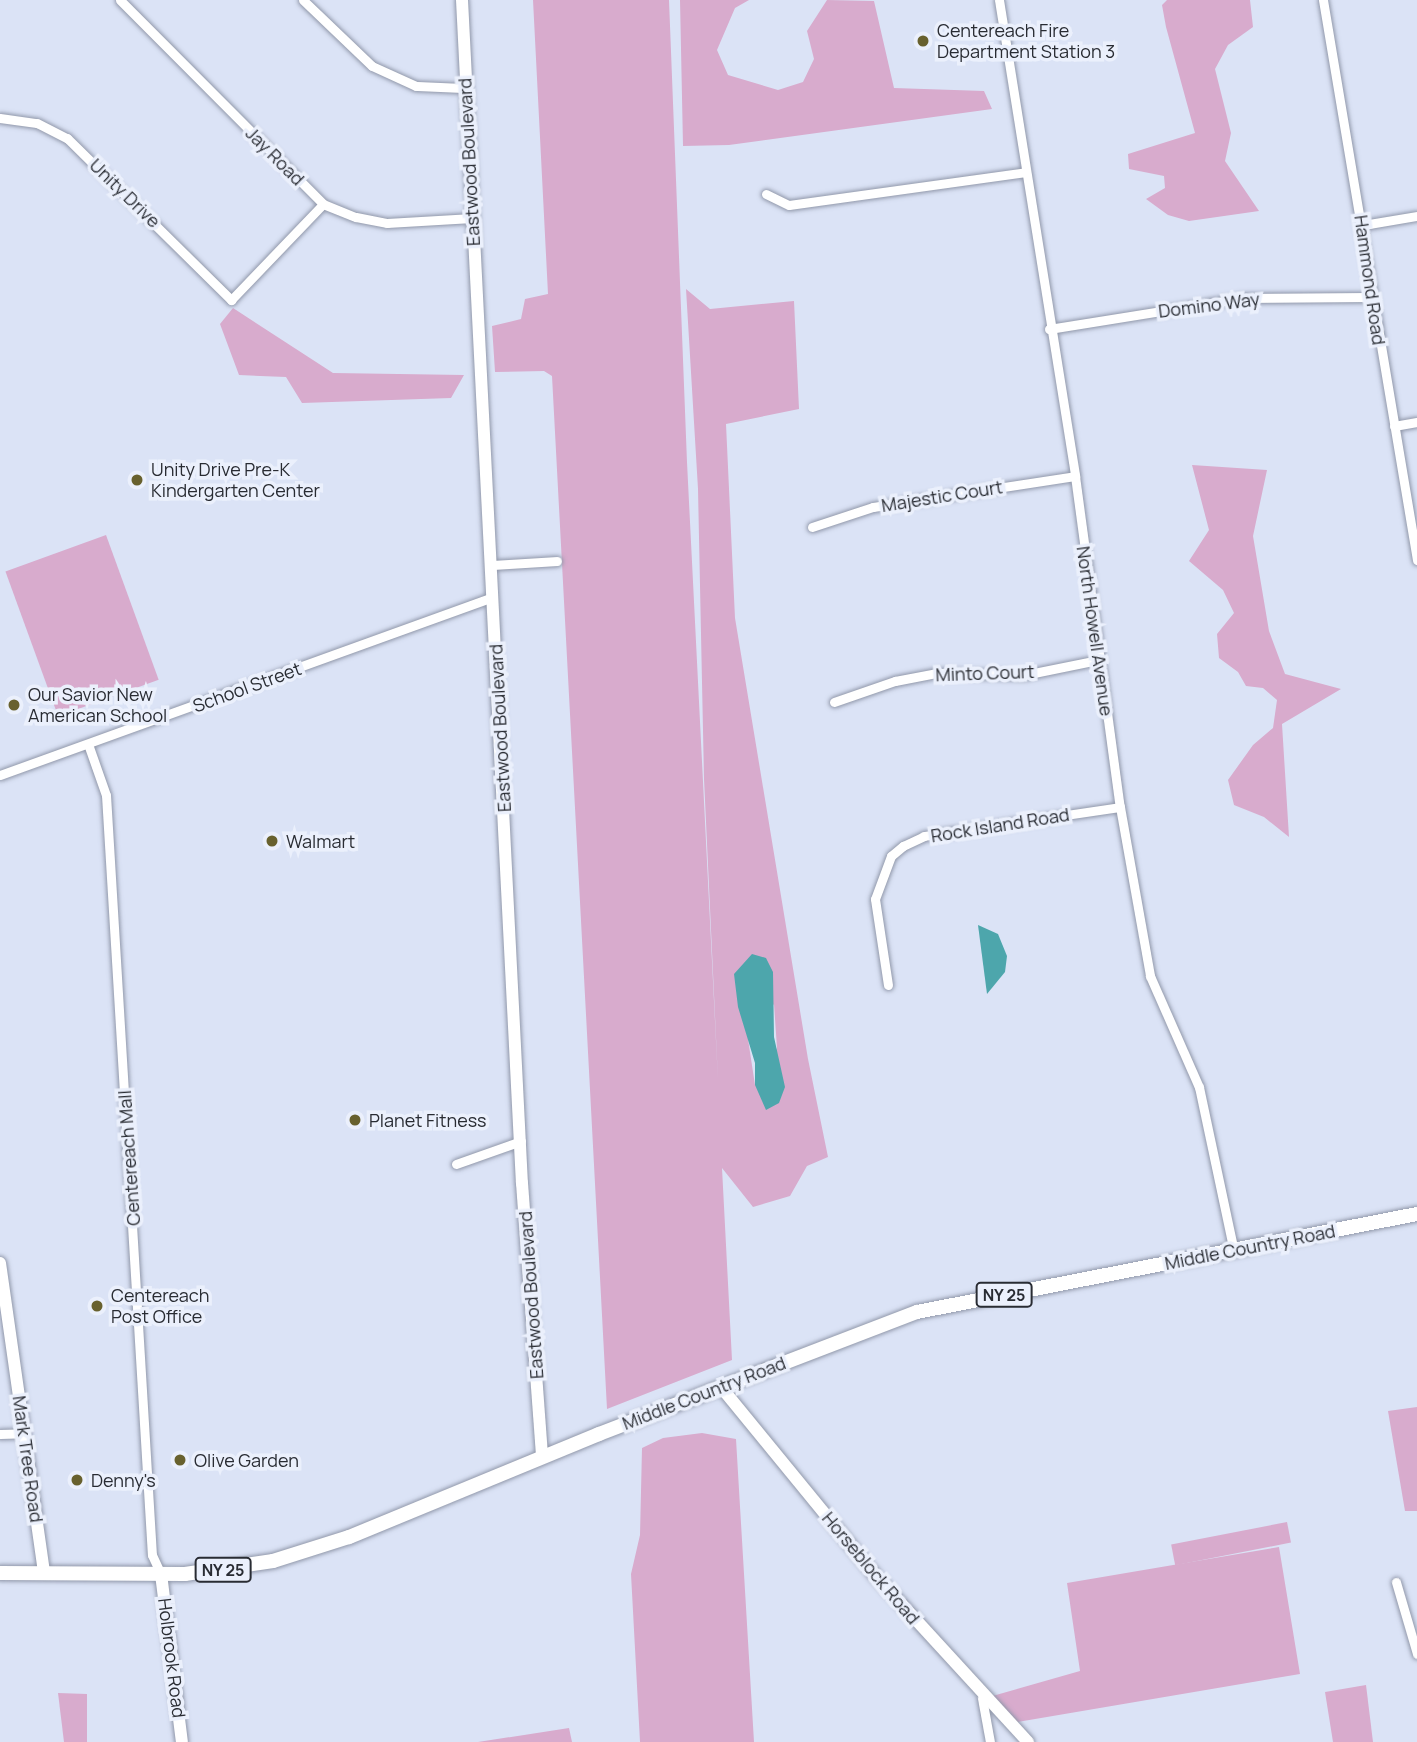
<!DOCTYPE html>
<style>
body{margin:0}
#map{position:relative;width:1417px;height:1742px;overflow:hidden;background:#dbe3f6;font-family:Manrope,sans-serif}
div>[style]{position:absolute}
.green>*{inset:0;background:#d8abcd;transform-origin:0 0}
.water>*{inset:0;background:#4da6ac}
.roads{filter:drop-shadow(0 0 2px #9198aa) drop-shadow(0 0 2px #9198aa)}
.street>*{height:9px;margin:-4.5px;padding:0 4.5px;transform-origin:4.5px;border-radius:4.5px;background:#fff}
.secondary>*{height:12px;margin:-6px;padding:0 6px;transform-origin:6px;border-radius:6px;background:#fff}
.primary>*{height:14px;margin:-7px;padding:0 7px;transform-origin:7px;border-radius:7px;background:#fff}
.dots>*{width:19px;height:19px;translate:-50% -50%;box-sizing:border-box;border:4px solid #ebf0fc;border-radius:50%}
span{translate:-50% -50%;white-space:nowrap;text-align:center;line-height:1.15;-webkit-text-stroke:7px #ebf0fc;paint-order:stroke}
.shield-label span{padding:2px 5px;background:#ebf0fc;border:2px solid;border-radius:5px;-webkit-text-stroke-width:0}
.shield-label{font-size:16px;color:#292c33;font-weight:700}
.poi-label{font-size:18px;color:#292c33}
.left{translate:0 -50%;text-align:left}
.street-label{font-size:18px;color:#292c33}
</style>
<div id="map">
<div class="green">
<div style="clip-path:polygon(evenodd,533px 0,669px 0,687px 462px,718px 1081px,704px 779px,698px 489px,686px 289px,710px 309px,794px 301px,799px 409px,726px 424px,735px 618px,808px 1059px,828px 1157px,807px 1166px,790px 1196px,753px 1207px,722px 1168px,732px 1360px,607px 1409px,552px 376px,544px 371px,495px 372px,492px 326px,521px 319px,525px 299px,548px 294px,533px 0,774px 1004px,777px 1048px,755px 1085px,748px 1039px,774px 1004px)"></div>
<div style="clip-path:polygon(680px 0,749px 0,735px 8px,717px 50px,728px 75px,778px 90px,803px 82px,814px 59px,807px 31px,827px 0,874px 1px,894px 88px,984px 91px,992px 109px,729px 145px,683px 146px)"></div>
<div style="clip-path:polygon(1167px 0,1250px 0,1253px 27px,1228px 45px,1215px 69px,1231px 133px,1225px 161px,1259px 211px,1189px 221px,1168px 215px,1146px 199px,1165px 188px,1164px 176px,1129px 169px,1128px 154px,1195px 133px,1166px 27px,1162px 5px)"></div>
<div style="clip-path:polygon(233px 308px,333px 373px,464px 375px,451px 398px,302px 403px,286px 377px,239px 375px,220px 324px)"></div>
<div style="clip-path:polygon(1192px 465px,1267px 470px,1253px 536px,1269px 631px,1285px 674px,1341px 689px,1282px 724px,1289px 837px,1264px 817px,1234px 805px,1228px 780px,1253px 745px,1273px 728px,1277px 700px,1263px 688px,1246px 686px,1238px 672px,1219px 658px,1217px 634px,1234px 613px,1223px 590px,1189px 561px,1209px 530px)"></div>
<div style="left:106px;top:535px;width:154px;height:107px;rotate:70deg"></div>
<div style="clip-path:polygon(1417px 1407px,1417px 1511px,1405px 1511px,1388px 1411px)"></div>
<div style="clip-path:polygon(702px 1433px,736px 1439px,754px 1742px,640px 1742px,631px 1574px,640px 1535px,642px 1448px,663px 1438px)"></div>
<div style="left:1287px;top:1522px;width:21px;height:118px;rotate:79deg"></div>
<div style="clip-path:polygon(1279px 1547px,1300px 1674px,1012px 1723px,989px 1697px,1080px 1671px,1067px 1583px)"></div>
<div style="clip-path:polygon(1366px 1685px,1373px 1742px,1333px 1742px,1325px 1692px)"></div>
<div style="clip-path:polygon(58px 1693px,87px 1694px,87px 1742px,64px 1742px)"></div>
<div style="clip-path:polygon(569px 1728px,572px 1742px,478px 1742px)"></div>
</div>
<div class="water">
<div style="clip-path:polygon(978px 925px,998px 934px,1007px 956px,1005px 972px,987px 994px)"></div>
<div style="clip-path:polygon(752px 954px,766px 958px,773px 972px,774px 1037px,785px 1087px,779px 1103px,766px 1110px,755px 1085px,755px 1063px,738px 1007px,734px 974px)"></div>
</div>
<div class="roads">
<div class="street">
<div style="left:120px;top:0;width:288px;rotate:45.1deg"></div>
<div style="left:323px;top:204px;width:35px;rotate:22deg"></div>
<div style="left:356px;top:217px;width:32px;rotate:11deg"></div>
<div style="left:387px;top:223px;width:85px;rotate:-3.4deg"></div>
<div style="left:303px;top:0;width:95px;rotate:43.7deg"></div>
<div style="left:372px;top:66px;width:48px;rotate:24.4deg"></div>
<div style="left:416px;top:86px;width:48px;rotate:2.4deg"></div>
<div style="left:999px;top:0;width:482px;rotate:80.9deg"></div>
<div style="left:1075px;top:476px;width:334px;rotate:82.3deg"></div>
<div style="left:1120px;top:807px;width:172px;rotate:79.9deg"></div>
<div style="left:1150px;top:976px;width:121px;rotate:66.2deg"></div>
<div style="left:1199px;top:1087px;width:169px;rotate:78deg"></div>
<div style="left:1323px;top:0;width:568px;rotate:80.47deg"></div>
<div style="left:0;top:118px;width:37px;rotate:8deg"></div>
<div style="left:37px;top:123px;width:34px;rotate:27deg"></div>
<div style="left:67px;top:138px;width:231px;rotate:44.6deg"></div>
<div style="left:231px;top:300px;width:133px;rotate:-46.2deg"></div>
<div style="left:766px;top:194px;width:25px;rotate:26deg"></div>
<div style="left:789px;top:205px;width:239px;rotate:-7.9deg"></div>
<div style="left:1363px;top:225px;width:55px;rotate:-9.5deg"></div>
<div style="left:1049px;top:329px;width:195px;rotate:-9.1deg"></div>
<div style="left:1242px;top:298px;width:128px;rotate:-0.4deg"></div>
<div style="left:1394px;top:426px;width:23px;rotate:-10deg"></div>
<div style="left:812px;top:527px;width:64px;rotate:-18.2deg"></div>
<div style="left:873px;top:507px;width:204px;rotate:-8.7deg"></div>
<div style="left:493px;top:565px;width:64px;rotate:-3.6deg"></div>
<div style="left:834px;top:702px;width:65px;rotate:-19deg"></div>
<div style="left:895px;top:681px;width:43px;rotate:-10.8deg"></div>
<div style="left:937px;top:673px;width:87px;rotate:1.3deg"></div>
<div style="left:1024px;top:675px;width:76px;rotate:-11.5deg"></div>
<div style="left:88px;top:744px;width:54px;rotate:70.6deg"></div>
<div style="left:106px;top:795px;width:761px;rotate:86.54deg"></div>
<div style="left:152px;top:1555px;width:21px;rotate:65deg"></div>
<div style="left:0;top:775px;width:524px;rotate:-19.85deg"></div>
<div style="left:888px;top:985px;width:87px;rotate:-98.6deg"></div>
<div style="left:875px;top:899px;width:46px;rotate:-69.6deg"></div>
<div style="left:891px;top:856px;width:16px;rotate:-40deg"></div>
<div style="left:903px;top:846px;width:23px;rotate:-25deg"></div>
<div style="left:924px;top:836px;width:198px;rotate:-8.4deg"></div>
<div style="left:456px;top:1164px;width:69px;rotate:-19.5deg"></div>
<div style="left:0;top:1434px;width:24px;rotate:-2deg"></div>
<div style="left:1396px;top:1582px;width:75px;rotate:73.7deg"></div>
<div style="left:982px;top:1698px;width:45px;rotate:79.7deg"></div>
</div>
<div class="secondary">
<div style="left:462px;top:0;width:1185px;rotate:87.1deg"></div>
<div style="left:522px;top:1183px;width:275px;rotate:85.8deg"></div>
<div style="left:0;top:1263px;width:313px;rotate:81.9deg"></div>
<div style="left:721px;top:1387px;width:242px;rotate:50.7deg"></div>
<div style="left:874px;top:1574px;width:228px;rotate:47.5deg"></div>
<div style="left:161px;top:1574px;width:169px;rotate:82.9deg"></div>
</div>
<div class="primary">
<div style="left:0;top:1573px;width:185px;rotate:0.3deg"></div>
<div style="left:185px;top:1574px;width:89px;rotate:-8.4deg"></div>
<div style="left:273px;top:1561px;width:80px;rotate:-17.5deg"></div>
<div style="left:349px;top:1537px;width:270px;rotate:-22.4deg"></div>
<div style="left:599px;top:1434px;width:341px;rotate:-21deg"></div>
<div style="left:917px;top:1312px;width:510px;rotate:-11.09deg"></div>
</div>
</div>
<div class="dots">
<div style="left:923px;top:41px;background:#68612e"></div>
<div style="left:137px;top:480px;background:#68612e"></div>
<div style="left:14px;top:705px;background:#68612e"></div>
<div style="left:272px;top:841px;background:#68612e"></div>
<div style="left:355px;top:1120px;background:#68612e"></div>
<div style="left:97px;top:1306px;background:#68612e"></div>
<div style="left:180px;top:1460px;background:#68612e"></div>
<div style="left:77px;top:1480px;background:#68612e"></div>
</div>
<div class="shield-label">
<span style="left:1004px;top:1295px">NY 25</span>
<span style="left:223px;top:1570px">NY 25</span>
</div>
<div class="poi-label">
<span class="left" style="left:937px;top:41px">Centereach Fire<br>Department Station 3</span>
<span class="left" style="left:151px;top:480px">Unity Drive Pre-K<br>Kindergarten Center</span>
<span class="left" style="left:28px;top:705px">Our Savior New<br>American School</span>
<span class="left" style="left:286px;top:841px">Walmart</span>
<span class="left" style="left:369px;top:1120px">Planet Fitness</span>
<span class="left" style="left:111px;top:1306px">Centereach<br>Post Office</span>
<span class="left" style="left:194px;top:1460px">Olive Garden</span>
<span class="left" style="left:91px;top:1480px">Denny's</span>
</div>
<div class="street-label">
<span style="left:275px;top:156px;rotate:45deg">Jay Road</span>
<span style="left:469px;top:162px;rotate:-93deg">Eastwood Boulevard</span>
<span style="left:125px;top:193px;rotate:44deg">Unity Drive</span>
<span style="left:1370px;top:280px;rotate:82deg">Hammond Road</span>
<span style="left:1209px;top:305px;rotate:-7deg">Domino Way</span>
<span style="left:942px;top:496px;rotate:-9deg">Majestic Court</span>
<span style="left:1095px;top:631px;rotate:82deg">North Howell Avenue</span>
<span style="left:985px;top:673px;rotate:-2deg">Minto Court</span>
<span style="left:247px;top:687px;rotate:-20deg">School Street</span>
<span style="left:500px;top:728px;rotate:-93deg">Eastwood Boulevard</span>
<span style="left:1000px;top:825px;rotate:-9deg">Rock Island Road</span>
<span style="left:129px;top:1158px;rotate:-94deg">Centereach Mall</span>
<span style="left:1250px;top:1247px;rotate:-11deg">Middle Country Road</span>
<span style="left:531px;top:1295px;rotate:-94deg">Eastwood Boulevard</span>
<span style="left:704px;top:1393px;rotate:-21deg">Middle Country Road</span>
<span style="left:28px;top:1459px;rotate:82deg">Mark Tree Road</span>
<span style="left:871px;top:1568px;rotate:50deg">Horseblock Road</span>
<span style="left:172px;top:1658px;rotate:83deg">Holbrook Road</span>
</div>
</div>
